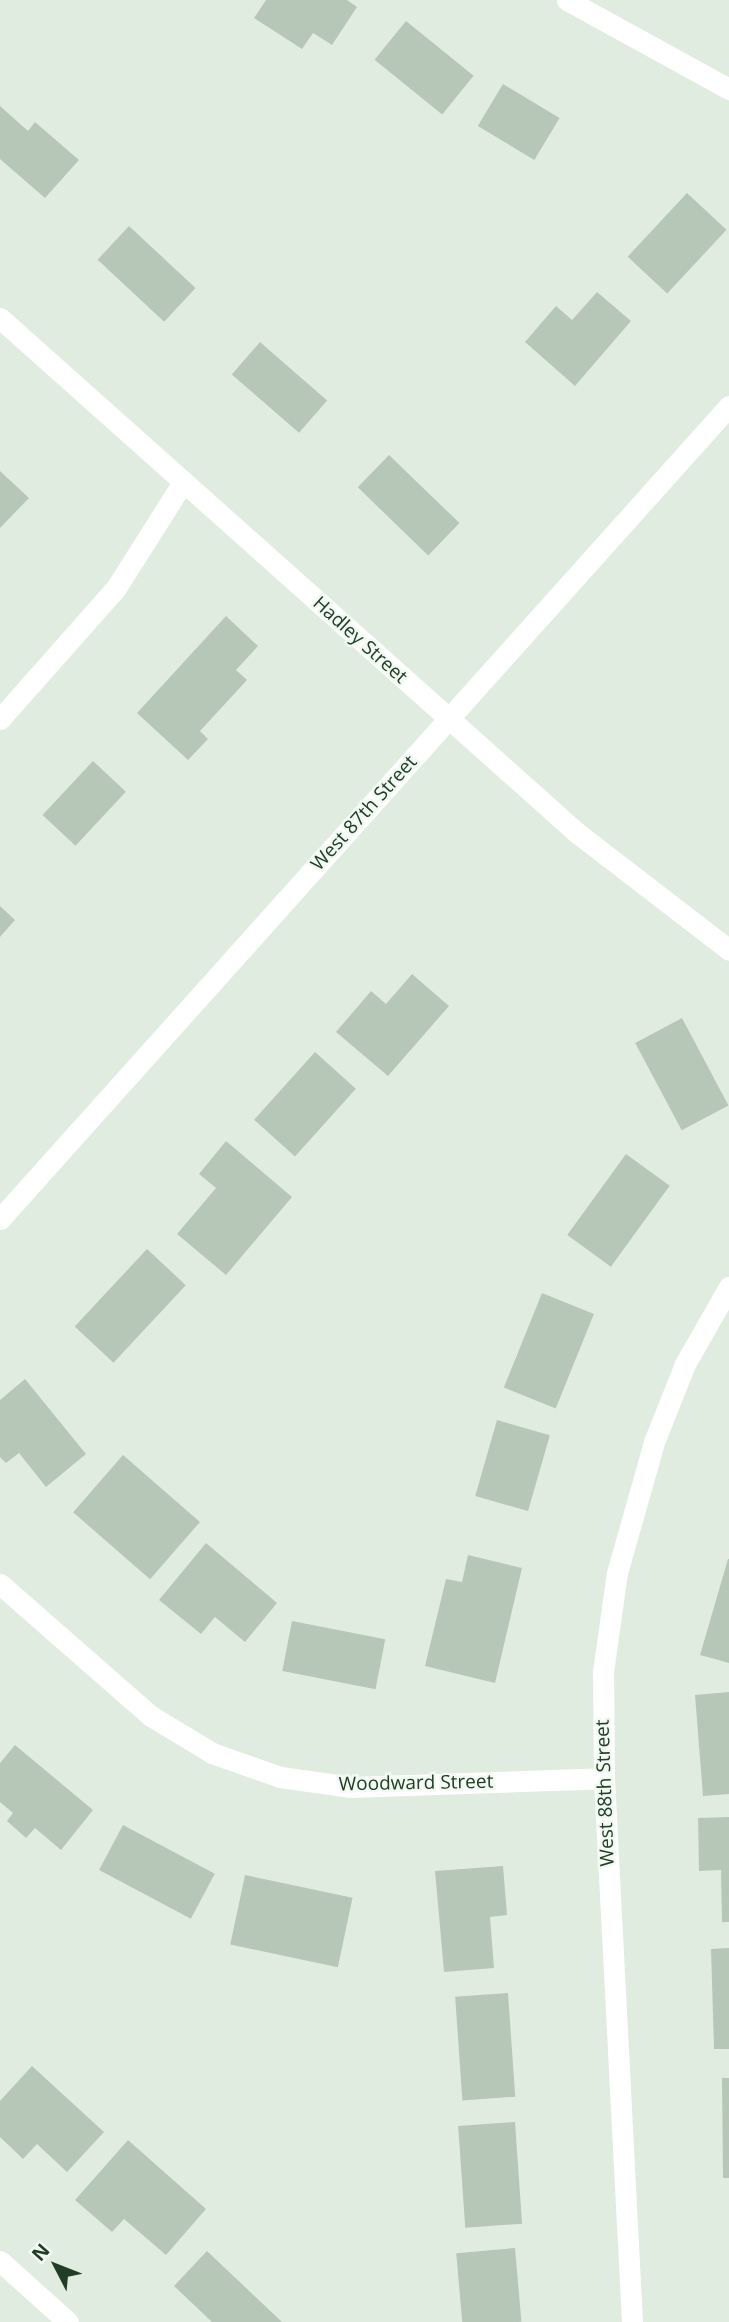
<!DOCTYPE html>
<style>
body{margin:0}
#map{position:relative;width:729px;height:2322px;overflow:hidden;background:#e1ece1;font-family:"Open Sans",sans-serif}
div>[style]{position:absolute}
.building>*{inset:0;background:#b7c7b7;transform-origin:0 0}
.minor>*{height:21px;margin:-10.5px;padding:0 10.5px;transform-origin:10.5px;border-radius:10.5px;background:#fff}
.tertiary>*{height:21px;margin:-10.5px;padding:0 10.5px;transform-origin:10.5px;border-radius:10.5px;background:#fff}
span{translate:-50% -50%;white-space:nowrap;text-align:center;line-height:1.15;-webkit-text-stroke:5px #f2f9f2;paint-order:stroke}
.street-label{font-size:19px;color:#213d26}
.north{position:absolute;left:21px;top:2231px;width:70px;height:70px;-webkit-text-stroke:5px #f2f9f2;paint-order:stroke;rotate:312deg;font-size:19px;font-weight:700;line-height:28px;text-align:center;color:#213d26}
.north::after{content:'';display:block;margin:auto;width:24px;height:32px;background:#213d26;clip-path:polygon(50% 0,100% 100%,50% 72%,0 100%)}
</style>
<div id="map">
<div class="building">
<div style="clip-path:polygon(266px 0,347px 0,357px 7px,332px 45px,313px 33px,302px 49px,254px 18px)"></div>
<div style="left:406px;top:21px;width:87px;height:50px;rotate:39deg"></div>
<div style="left:503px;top:84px;width:66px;height:49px;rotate:31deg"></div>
<div style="clip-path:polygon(0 106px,28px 131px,35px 122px,79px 160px,45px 198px,0 159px)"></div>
<div style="left:687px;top:193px;width:54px;height:87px;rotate:43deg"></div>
<div style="left:129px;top:226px;width:91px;height:46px;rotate:43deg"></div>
<div style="clip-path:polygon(597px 292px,631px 321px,575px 386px,525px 342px,556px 306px,572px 320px)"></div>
<div style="left:260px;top:342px;width:89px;height:43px;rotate:41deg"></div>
<div style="left:389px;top:455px;width:98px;height:45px;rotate:44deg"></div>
<div style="clip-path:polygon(0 471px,29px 498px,0 528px)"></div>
<div style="clip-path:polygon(226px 616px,258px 646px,236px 670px,247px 680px,200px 731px,208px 739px,188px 760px,137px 713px)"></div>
<div style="left:93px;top:761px;width:45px;height:74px;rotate:43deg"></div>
<div style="clip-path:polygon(0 906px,15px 920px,0 937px)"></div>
<div style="clip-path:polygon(412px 974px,449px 1006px,388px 1076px,336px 1032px,371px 991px,386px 1004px)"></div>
<div style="left:682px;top:1018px;width:99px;height:53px;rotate:62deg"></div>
<div style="left:315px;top:1052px;width:55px;height:91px;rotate:42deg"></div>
<div style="clip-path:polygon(226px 1141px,292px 1197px,226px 1275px,177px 1234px,216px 1188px,199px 1174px)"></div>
<div style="left:626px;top:1154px;width:54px;height:100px;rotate:36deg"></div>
<div style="left:147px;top:1249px;width:53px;height:106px;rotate:43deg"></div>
<div style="left:542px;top:1293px;width:56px;height:102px;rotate:22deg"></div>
<div style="clip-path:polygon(25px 1379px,86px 1454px,46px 1487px,19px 1453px,6px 1463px,0 1457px,0 1400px)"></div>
<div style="left:497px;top:1420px;width:55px;height:79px;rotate:16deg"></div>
<div style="left:123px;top:1455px;width:102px;height:76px;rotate:41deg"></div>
<div style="clip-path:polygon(206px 1543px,277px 1603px,245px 1642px,215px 1617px,201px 1634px,159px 1600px)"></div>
<div style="clip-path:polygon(468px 1555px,522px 1568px,495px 1683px,425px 1666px,446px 1579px,462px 1582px)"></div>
<div style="clip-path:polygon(728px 1559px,729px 1559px,729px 1663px,700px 1655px)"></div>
<div style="left:292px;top:1621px;width:95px;height:51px;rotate:11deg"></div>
<div style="clip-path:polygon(729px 1692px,729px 1794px,703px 1796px,695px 1695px)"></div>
<div style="clip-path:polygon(15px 1745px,93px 1810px,61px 1850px,35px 1828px,26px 1838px,7px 1821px,13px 1813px,0 1802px,0 1763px)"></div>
<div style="clip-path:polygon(729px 1817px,729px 1922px,722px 1922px,721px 1870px,699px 1871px,698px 1818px)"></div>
<div style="left:123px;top:1825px;width:104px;height:51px;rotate:28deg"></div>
<div style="clip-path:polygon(503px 1866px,507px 1915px,490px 1917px,494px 1968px,444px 1972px,435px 1871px)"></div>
<div style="left:245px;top:1875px;width:110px;height:71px;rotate:12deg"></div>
<div style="clip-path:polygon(729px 1948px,729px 2049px,714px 2049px,711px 1949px)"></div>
<div style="left:508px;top:1993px;width:104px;height:53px;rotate:86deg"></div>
<div style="clip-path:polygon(32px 2066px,104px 2132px,67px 2172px,37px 2144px,23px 2159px,0 2137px,0 2101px)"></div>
<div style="clip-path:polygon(722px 2078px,729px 2078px,729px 2178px,723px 2178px)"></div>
<div style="left:515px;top:2122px;width:102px;height:57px;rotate:86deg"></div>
<div style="clip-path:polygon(128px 2140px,206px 2209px,166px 2255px,124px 2219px,112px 2232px,75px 2200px)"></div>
<div style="left:515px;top:2248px;width:74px;height:59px;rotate:85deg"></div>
<div style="clip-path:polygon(207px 2251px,282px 2322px,212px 2322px,174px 2286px)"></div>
</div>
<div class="minor">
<div style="left:567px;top:0;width:185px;rotate:28.8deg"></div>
<div style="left:0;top:318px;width:772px;rotate:41.74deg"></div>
<div style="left:576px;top:832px;width:193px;rotate:37.6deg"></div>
<div style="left:0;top:719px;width:175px;rotate:-48.5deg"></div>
<div style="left:116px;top:588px;width:125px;rotate:-57.7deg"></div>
<div style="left:0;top:1584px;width:201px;rotate:41.2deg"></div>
<div style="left:151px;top:1716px;width:71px;rotate:31.2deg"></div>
<div style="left:212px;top:1753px;width:72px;rotate:19.4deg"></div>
<div style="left:280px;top:1777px;width:72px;rotate:8deg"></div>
<div style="left:351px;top:1787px;width:253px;rotate:-2deg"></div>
<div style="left:0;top:2261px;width:91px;rotate:41.9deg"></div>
<div style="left:632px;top:2322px;width:545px;rotate:-92.95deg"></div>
<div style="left:604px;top:1778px;width:106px;rotate:-90.5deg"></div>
<div style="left:603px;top:1672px;width:100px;rotate:-82deg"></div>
<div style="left:617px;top:1573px;width:136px;rotate:-74.2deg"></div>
<div style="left:654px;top:1442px;width:84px;rotate:-68.3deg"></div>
<div style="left:685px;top:1364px;width:89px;rotate:-60.3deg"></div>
</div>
<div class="tertiary">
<div style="left:0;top:1219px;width:1092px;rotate:-48.12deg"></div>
</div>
<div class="street-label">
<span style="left:360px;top:640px;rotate:42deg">Hadley Street</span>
<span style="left:364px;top:813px;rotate:-48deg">West 87th Street</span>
<span style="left:416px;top:1783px;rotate:-1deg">Woodward Street</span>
<span style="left:605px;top:1793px;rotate:-92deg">West 88th Street</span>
</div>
<div class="north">N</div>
</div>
